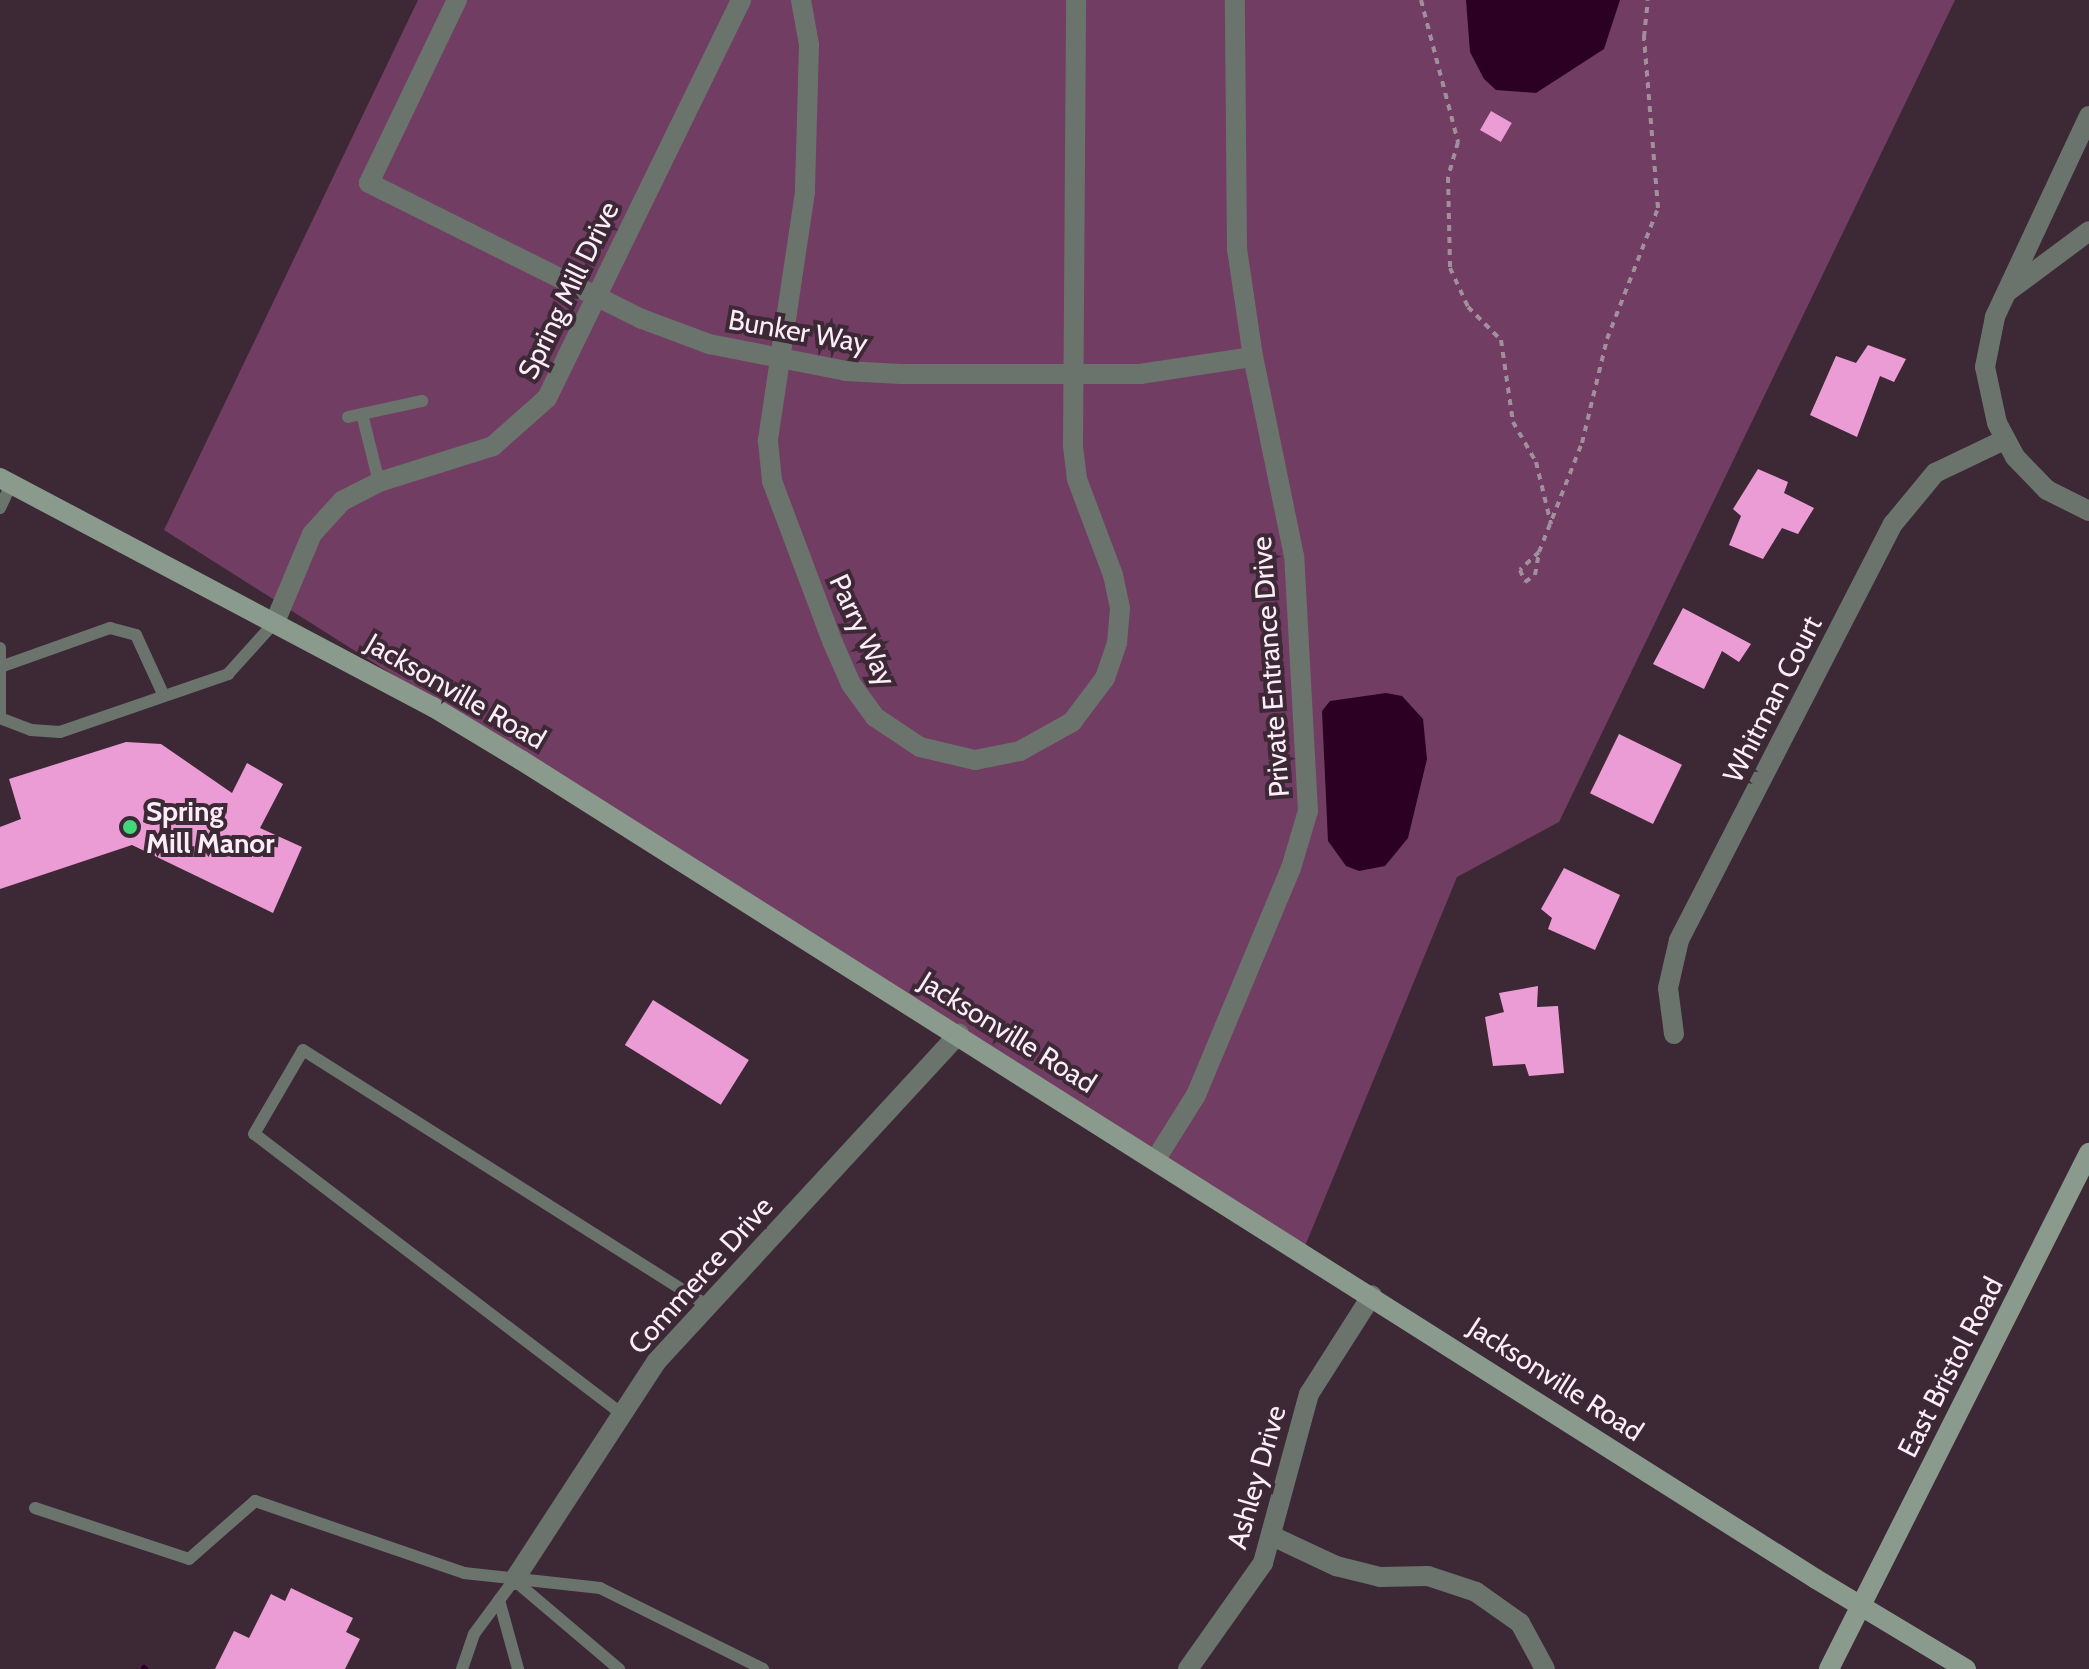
<!DOCTYPE html>
<style>
body{margin:0}
#map{position:relative;width:2089px;height:1669px;overflow:hidden;background:#3d2836;font-family:Cabin,sans-serif}
div>[style]{position:absolute}
.green>*{inset:0;background:#723d63}
.water>*{inset:0;background:#2c0023}
.stream>*{height:6px;margin:-3px;padding:0 3px;transform-origin:3px;border-radius:3px;background:#2c0023}
.building>*{inset:0;background:#ec9cd5;transform-origin:0 0}
.path>*{height:4px;margin-top:-2px;transform-origin:0;background:repeating-linear-gradient(90deg,#a1909c 0 6px,transparent 0 12px)}
.service>*{height:12px;margin:-6px;padding:0 6px;transform-origin:6px;border-radius:6px;background:#6a746c}
.minor>*{height:20px;margin:-10px;padding:0 10px;transform-origin:10px;border-radius:10px;background:#6a746c}
.secondary>*{height:20px;margin:-10px;padding:0 10px;transform-origin:10px;border-radius:10px;background:#8a9b8e}
.dots>*{width:22px;height:22px;translate:-50% -50%;box-sizing:border-box;border:4px solid #3d2836;border-radius:50%}
span{translate:-50% -50%;white-space:nowrap;text-align:center;line-height:1.15;-webkit-text-stroke:8px #3d2836;paint-order:stroke}
.street-label{font-size:28px;color:#fceef8}
.poi-label{font-size:28px;color:#fceef8;font-weight:700}
.left{translate:0 -50%;text-align:left}
</style>
<div id="map">
<div class="green">
<div style="clip-path:polygon(418px 0,1955px 0,1559px 822px,1457px 877px,1303px 1251px,164px 530px)"></div>
</div>
<div class="water">
<div style="clip-path:polygon(1466px 0,1620px 0,1604px 49px,1536px 93px,1496px 90px,1484px 79px,1470px 52px)"></div>
<div style="clip-path:polygon(1386px 693px,1402px 696px,1423px 719px,1427px 759px,1408px 838px,1385px 866px,1359px 871px,1346px 866px,1328px 841px,1322px 711px,1330px 701px)"></div>
</div>
<div class="stream">
<div style="left:144px;top:1668px;width:1px;rotate:45deg"></div>
</div>
<div class="building">
<div style="left:1491px;top:111px;width:24px;height:22px;rotate:30deg"></div>
<div style="clip-path:polygon(1868px 345px,1906px 359px,1894px 382px,1880px 376px,1857px 437px,1810px 415px,1836px 356px,1856px 363px)"></div>
<div style="clip-path:polygon(1758px 469px,1788px 482px,1784px 493px,1814px 508px,1798px 534px,1782px 528px,1763px 559px,1729px 545px,1741px 516px,1733px 509px)"></div>
<div style="clip-path:polygon(1683px 608px,1751px 644px,1739px 662px,1722px 651px,1704px 689px,1653px 664px)"></div>
<div style="left:1619px;top:734px;width:70px;height:66px;rotate:26deg"></div>
<div style="clip-path:polygon(126px 742px,161px 744px,232px 793px,247px 763px,283px 784px,260px 828px,302px 847px,273px 913px,132px 845px,0 889px,0 827px,21px 819px,9px 779px)"></div>
<div style="clip-path:polygon(1564px 868px,1620px 895px,1595px 950px,1548px 929px,1552px 918px,1541px 909px)"></div>
<div style="clip-path:polygon(1538px 986px,1537px 1007px,1558px 1006px,1564px 1073px,1529px 1076px,1525px 1064px,1493px 1066px,1485px 1017px,1504px 1012px,1499px 993px)"></div>
<div style="left:653px;top:1000px;width:113px;height:53px;rotate:32deg"></div>
<div style="clip-path:polygon(291px 1588px,353px 1618px,346px 1632px,360px 1639px,345px 1669px,215px 1669px,234px 1631px,249px 1638px,271px 1594px,285px 1601px)"></div>
</div>
<div class="path">
<div style="left:1421px;top:0;width:147px;rotate:75.4deg"></div>
<div style="left:1458px;top:142px;width:36px;rotate:106deg"></div>
<div style="left:1448px;top:177px;width:91px;rotate:88.7deg"></div>
<div style="left:1450px;top:268px;width:43px;rotate:65.2deg"></div>
<div style="left:1468px;top:307px;width:47px;rotate:45deg"></div>
<div style="left:1501px;top:340px;width:83px;rotate:81.7deg"></div>
<div style="left:1513px;top:422px;width:46px;rotate:60.1deg"></div>
<div style="left:1536px;top:462px;width:64px;rotate:76.4deg"></div>
<div style="left:1539px;top:552px;width:26px;rotate:137deg"></div>
<div style="left:1520px;top:570px;width:13px;rotate:67deg"></div>
<div style="left:1525px;top:582px;width:12px;rotate:-35deg"></div>
<div style="left:1535px;top:575px;width:23px;rotate:-80deg"></div>
<div style="left:1539px;top:552px;width:117px;rotate:-68.5deg"></div>
<div style="left:1582px;top:443px;width:107px;rotate:-76.5deg"></div>
<div style="left:1607px;top:339px;width:141px;rotate:-68.7deg"></div>
<div style="left:1658px;top:208px;width:172px;rotate:-94.7deg"></div>
<div style="left:1644px;top:37px;width:37px;rotate:-84deg"></div>
</div>
<div class="service">
<div style="left:362px;top:414px;width:70px;rotate:76deg"></div>
<div style="left:348px;top:417px;width:76px;rotate:-12.2deg"></div>
<div style="left:0;top:508px;width:26px;rotate:-65deg"></div>
<div style="left:0;top:648px;width:67px;rotate:90deg"></div>
<div style="left:0;top:667px;width:117px;rotate:-19.5deg"></div>
<div style="left:110px;top:628px;width:27px;rotate:15deg"></div>
<div style="left:136px;top:635px;width:65px;rotate:65.4deg"></div>
<div style="left:0;top:718px;width:33px;rotate:21deg"></div>
<div style="left:31px;top:730px;width:29px;rotate:4deg"></div>
<div style="left:60px;top:732px;width:178px;rotate:-19deg"></div>
<div style="left:228px;top:674px;width:70px;rotate:-47.9deg"></div>
<div style="left:622px;top:1414px;width:462px;rotate:-142.7deg"></div>
<div style="left:254px;top:1134px;width:97px;rotate:-59.7deg"></div>
<div style="left:303px;top:1050px;width:478px;rotate:32.3deg"></div>
<div style="left:35px;top:1508px;width:162px;rotate:18.3deg"></div>
<div style="left:189px;top:1559px;width:88px;rotate:-41.3deg"></div>
<div style="left:255px;top:1501px;width:221px;rotate:19deg"></div>
<div style="left:464px;top:1573px;width:137px;rotate:6.3deg"></div>
<div style="left:600px;top:1588px;width:182px;rotate:26.4deg"></div>
<div style="left:514px;top:1580px;width:138px;rotate:40.3deg"></div>
<div style="left:499px;top:1600px;width:72px;rotate:74.6deg"></div>
<div style="left:462px;top:1669px;width:37px;rotate:-71deg"></div>
<div style="left:474px;top:1634px;width:67px;rotate:-53.5deg"></div>
</div>
<div class="minor">
<div style="left:457px;top:0;width:203px;rotate:115.7deg"></div>
<div style="left:369px;top:183px;width:305px;rotate:26.5deg"></div>
<div style="left:642px;top:319px;width:72px;rotate:20.5deg"></div>
<div style="left:709px;top:344px;width:140px;rotate:11.1deg"></div>
<div style="left:846px;top:371px;width:55px;rotate:3.1deg"></div>
<div style="left:901px;top:374px;width:239px"></div>
<div style="left:1140px;top:374px;width:114px;rotate:-8.6deg"></div>
<div style="left:801px;top:0;width:46px;rotate:79.9deg"></div>
<div style="left:809px;top:45px;width:147px;rotate:91.6deg"></div>
<div style="left:805px;top:192px;width:252px;rotate:98.5deg"></div>
<div style="left:768px;top:441px;width:40px;rotate:84.3deg"></div>
<div style="left:772px;top:481px;width:173px;rotate:69.4deg"></div>
<div style="left:833px;top:643px;width:45px;rotate:66.3deg"></div>
<div style="left:851px;top:684px;width:41px;rotate:54deg"></div>
<div style="left:875px;top:717px;width:54px;rotate:33.7deg"></div>
<div style="left:920px;top:747px;width:57px;rotate:13.3deg"></div>
<div style="left:975px;top:760px;width:46px;rotate:-11.3deg"></div>
<div style="left:1020px;top:751px;width:60px;rotate:-29.1deg"></div>
<div style="left:1072px;top:722px;width:55px;rotate:-53.1deg"></div>
<div style="left:1105px;top:678px;width:37px;rotate:-71deg"></div>
<div style="left:1117px;top:643px;width:35px;rotate:-85deg"></div>
<div style="left:1120px;top:608px;width:34px;rotate:-102deg"></div>
<div style="left:1113px;top:575px;width:103px;rotate:-110.6deg"></div>
<div style="left:1077px;top:479px;width:34px;rotate:-97deg"></div>
<div style="left:1073px;top:445px;width:445px;rotate:-89.6deg"></div>
<div style="left:2089px;top:116px;width:222px;rotate:115.1deg"></div>
<div style="left:1995px;top:317px;width:51px;rotate:101.3deg"></div>
<div style="left:1985px;top:367px;width:57px;rotate:77.9deg"></div>
<div style="left:1997px;top:423px;width:38px;rotate:62deg"></div>
<div style="left:2015px;top:457px;width:46px;rotate:45.9deg"></div>
<div style="left:2047px;top:490px;width:47px;rotate:26.6deg"></div>
<div style="left:2007px;top:292px;width:102px;rotate:-36.6deg"></div>
<div style="left:275px;top:622px;width:95px;rotate:-67.2deg"></div>
<div style="left:312px;top:534px;width:45px;rotate:-47.7deg"></div>
<div style="left:342px;top:501px;width:42px;rotate:-27.2deg"></div>
<div style="left:379px;top:482px;width:120px;rotate:-17.5deg"></div>
<div style="left:493px;top:446px;width:72px;rotate:-41.6deg"></div>
<div style="left:547px;top:398px;width:443px;rotate:-64deg"></div>
<div style="left:1674px;top:1034px;width:46px;rotate:-97.4deg"></div>
<div style="left:1668px;top:988px;width:49px;rotate:-77.1deg"></div>
<div style="left:1679px;top:940px;width:468px;rotate:-62.8deg"></div>
<div style="left:1893px;top:524px;width:66px;rotate:-50.5deg"></div>
<div style="left:1935px;top:473px;width:76px;rotate:-25.6deg"></div>
<div style="left:1156px;top:1159px;width:75px;rotate:-58deg"></div>
<div style="left:1196px;top:1095px;width:246px;rotate:-67.3deg"></div>
<div style="left:1291px;top:868px;width:59px;rotate:-73.4deg"></div>
<div style="left:1308px;top:811px;width:255px;rotate:-93.1deg"></div>
<div style="left:1294px;top:556px;width:203px;rotate:-101.6deg"></div>
<div style="left:1253px;top:357px;width:109px;rotate:-98.4deg"></div>
<div style="left:1237px;top:249px;width:249px;rotate:-90.5deg"></div>
<div style="left:1272px;top:1536px;width:71px;rotate:25.1deg"></div>
<div style="left:1336px;top:1566px;width:45px;rotate:14deg"></div>
<div style="left:1380px;top:1577px;width:48px;rotate:-1.2deg"></div>
<div style="left:1428px;top:1576px;width:51px;rotate:18.4deg"></div>
<div style="left:1476px;top:1592px;width:54px;rotate:35.2deg"></div>
<div style="left:1520px;top:1623px;width:52px;rotate:61.5deg"></div>
<div style="left:514px;top:1580px;width:260px;rotate:-56.9deg"></div>
<div style="left:656px;top:1362px;width:447px;rotate:-47.3deg"></div>
<div style="left:1188px;top:1669px;width:130px;rotate:-54.7deg"></div>
<div style="left:1263px;top:1563px;width:175px;rotate:-74.8deg"></div>
<div style="left:1309px;top:1394px;width:117px;rotate:-57.5deg"></div>
</div>
<div class="secondary">
<div style="left:0;top:478px;width:490px;rotate:27.9deg"></div>
<div style="left:433px;top:707px;width:103px;rotate:31.1deg"></div>
<div style="left:521px;top:760px;width:1532px;rotate:32.31deg"></div>
<div style="left:1816px;top:1579px;width:175px;rotate:31deg"></div>
<div style="left:1829px;top:1669px;width:578px;rotate:-63.26deg"></div>
</div>
<div class="dots">
<div style="left:130px;top:827px;background:#43d77b"></div>
</div>
<div class="street-label">
<span style="left:568px;top:290px;rotate:-64deg">Spring Mill Drive</span>
<span style="left:798px;top:331px;rotate:10deg">Bunker Way</span>
<span style="left:863px;top:630px;rotate:65deg">Parry Way</span>
<span style="left:1270px;top:667px;rotate:-94deg">Private Entrance Drive</span>
<span style="left:456px;top:691px;rotate:30deg">Jacksonville Road</span>
<span style="left:1772px;top:699px;rotate:-63deg">Whitman Court</span>
<span style="left:1008px;top:1032px;rotate:32deg">Jacksonville Road</span>
<span style="left:700px;top:1275px;rotate:-48deg">Commerce Drive</span>
<span style="left:1950px;top:1367px;rotate:-63deg">East Bristol Road</span>
<span style="left:1556px;top:1379px;rotate:33deg">Jacksonville Road</span>
<span style="left:1256px;top:1477px;rotate:-74deg">Ashley Drive</span>
</div>
<div class="poi-label">
<span class="left" style="left:146px;top:827px">Spring<br>Mill Manor</span>
</div>
</div>
